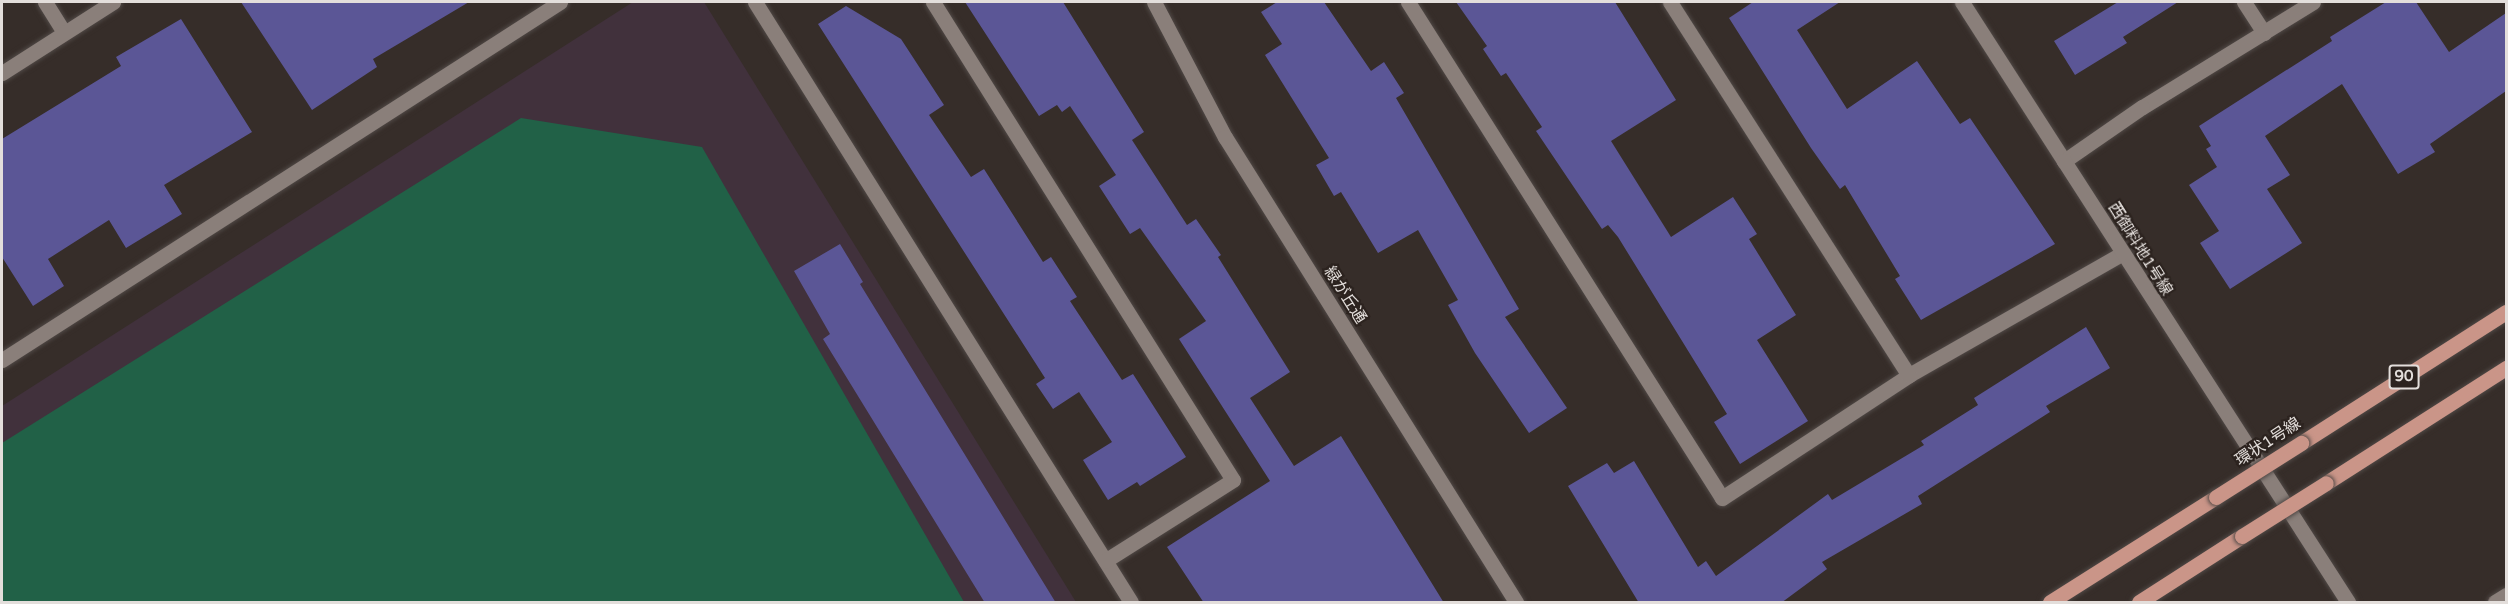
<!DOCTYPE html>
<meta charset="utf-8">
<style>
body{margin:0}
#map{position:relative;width:2508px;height:604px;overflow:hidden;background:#362d29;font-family:"Varela Round","Noto Sans JP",sans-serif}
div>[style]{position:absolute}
.education>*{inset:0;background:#41313c}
.green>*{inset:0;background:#216147}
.building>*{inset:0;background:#5b5696}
.roads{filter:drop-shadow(0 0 2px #504946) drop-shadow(0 0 2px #504946)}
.minor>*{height:15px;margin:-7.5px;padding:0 7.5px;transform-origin:7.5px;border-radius:7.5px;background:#8a7f7a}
.tertiary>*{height:15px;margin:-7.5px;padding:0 7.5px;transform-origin:7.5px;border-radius:7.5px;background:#8a7f7a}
.primary>*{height:15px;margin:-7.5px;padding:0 7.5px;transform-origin:7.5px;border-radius:7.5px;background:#ca9588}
.bridges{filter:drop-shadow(0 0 2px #504946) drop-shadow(0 0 2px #504946)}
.primary-bridge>*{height:15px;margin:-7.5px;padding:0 7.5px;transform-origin:7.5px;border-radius:7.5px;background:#ca9588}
span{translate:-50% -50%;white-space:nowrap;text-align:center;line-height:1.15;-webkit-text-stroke:4.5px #2c231f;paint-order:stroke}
.shield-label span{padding:2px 4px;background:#2c231f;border:2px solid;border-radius:4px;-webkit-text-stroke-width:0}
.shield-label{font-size:15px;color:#e3dedb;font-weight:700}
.street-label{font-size:16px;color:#e3dedb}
.frame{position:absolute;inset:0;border:3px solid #e3dedb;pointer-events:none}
</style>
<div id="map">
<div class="education">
<div style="clip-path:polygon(633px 2px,704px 2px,1076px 602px,2px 602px,2px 406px)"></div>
</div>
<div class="green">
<div style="clip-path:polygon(521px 118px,702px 147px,964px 602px,2px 602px,2px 443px)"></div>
</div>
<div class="building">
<div style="clip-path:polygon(241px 2px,469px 2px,373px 59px,377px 67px,312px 110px)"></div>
<div style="clip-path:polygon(965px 2px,1063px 2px,1144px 132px,1132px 140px,1187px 225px,1196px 219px,1221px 255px,1218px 257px,1290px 372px,1250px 398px,1294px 466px,1341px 436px,1444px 603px,1204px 603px,1167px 547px,1270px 481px,1179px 339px,1206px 321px,1140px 228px,1130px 234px,1099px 186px,1116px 175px,1070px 106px,1062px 112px,1057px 105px,1039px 116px)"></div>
<div style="clip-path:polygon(1277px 2px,1324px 2px,1371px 71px,1384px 62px,1404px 93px,1396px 98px,1519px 309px,1505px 317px,1567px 408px,1529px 433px,1475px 353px,1448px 305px,1458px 300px,1418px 230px,1378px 253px,1341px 192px,1334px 196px,1316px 165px,1329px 158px,1265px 55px,1282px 44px,1261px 12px)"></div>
<div style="clip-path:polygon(1456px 2px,1615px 2px,1676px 100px,1611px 141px,1671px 237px,1733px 197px,1757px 234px,1749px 239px,1796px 315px,1757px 340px,1808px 421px,1740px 464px,1714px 422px,1727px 414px,1618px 237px,1608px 225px,1602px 229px,1536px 131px,1542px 127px,1506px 73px,1501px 76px,1483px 49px,1487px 46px)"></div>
<div style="clip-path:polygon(1753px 2px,1840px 2px,1797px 30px,1847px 109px,1917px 61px,1960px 124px,1970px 118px,2055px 244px,1921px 320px,1895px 279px,1900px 276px,1845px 185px,1840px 189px,1811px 148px,1729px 18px)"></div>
<div style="clip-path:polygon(2118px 2px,2178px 2px,2123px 37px,2127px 43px,2075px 75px,2054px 41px)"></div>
<div style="clip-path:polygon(2386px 2px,2416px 2px,2449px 52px,2506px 13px,2506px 91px,2430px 144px,2435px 152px,2398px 174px,2342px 84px,2265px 136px,2290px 175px,2267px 189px,2302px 243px,2230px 289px,2200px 243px,2219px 231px,2189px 185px,2217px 167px,2206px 149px,2211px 146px,2199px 126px,2332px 41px,2330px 37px)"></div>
<div style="clip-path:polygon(846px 6px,901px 39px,944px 105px,929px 115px,971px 177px,984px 169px,1043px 262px,1051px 257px,1077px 297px,1070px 301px,1122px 380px,1133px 374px,1186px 457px,1140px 486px,1137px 482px,1108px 500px,1083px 460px,1112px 442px,1079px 392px,1053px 409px,1036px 384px,1045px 378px,818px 24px)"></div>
<div style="clip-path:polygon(181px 19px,252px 132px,164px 185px,182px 214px,126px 248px,109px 220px,48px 259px,64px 286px,33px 306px,2px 257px,2px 139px,121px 66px,116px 57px)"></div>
<div style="clip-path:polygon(840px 244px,863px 282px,860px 284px,1056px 603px,985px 603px,823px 339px,830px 334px,794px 271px)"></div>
<div style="clip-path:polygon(2086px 327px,2110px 368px,2046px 406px,2050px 412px,1918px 496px,1922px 504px,1822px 562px,1827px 569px,1781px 603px,1639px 603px,1568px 486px,1607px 463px,1614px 473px,1634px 461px,1698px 567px,1706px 561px,1716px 576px,1828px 494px,1832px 500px,1924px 445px,1921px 441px,1978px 405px,1974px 398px)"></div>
</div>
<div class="roads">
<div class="minor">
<div style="left:45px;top:2px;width:36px;rotate:58deg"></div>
<div style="left:755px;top:2px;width:708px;rotate:57.93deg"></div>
<div style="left:933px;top:2px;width:564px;rotate:57.89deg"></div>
<div style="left:1233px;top:480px;width:151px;rotate:147.7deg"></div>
<div style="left:1408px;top:2px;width:587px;rotate:57.66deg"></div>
<div style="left:1722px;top:498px;width:224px;rotate:-33.3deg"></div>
<div style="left:1909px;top:375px;width:244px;rotate:-29.7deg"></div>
<div style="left:1670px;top:2px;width:443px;rotate:57.4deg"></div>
<div style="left:1962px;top:2px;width:189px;rotate:57.3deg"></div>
<div style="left:2244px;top:2px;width:37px;rotate:57deg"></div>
<div style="left:2px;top:73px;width:132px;rotate:-32.6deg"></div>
<div style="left:2px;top:360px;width:663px;rotate:-32.68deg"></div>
<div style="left:2495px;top:602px;width:13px;rotate:-32deg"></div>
</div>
<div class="tertiary">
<div style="left:1154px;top:2px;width:153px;rotate:62.3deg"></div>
<div style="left:1225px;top:137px;width:549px;rotate:57.96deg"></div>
<div style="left:2313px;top:2px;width:201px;rotate:148.4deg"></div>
<div style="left:2142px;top:107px;width:95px;rotate:145.3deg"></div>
<div style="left:2064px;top:161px;width:525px;rotate:57.22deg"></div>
</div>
<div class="primary">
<div style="left:2301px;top:443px;width:243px;rotate:-32.6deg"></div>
<div style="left:2326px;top:483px;width:214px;rotate:-32.6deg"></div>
<div style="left:2050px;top:602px;width:196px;rotate:-32.3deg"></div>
<div style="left:2139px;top:602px;width:122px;rotate:-32.7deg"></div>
</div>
</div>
<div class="bridges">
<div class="primary-bridge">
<div style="left:2216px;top:497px;width:101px;rotate:-32.4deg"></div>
<div style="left:2242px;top:536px;width:99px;rotate:-32.2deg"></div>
</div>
</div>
<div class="shield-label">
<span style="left:2404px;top:377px">90</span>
</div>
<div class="street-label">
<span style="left:2140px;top:249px;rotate:58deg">西御料地1号線</span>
<span style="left:1345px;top:295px;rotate:58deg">緑が丘通</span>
<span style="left:2268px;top:442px;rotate:-33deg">環状1号線</span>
</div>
<div class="frame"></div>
</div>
